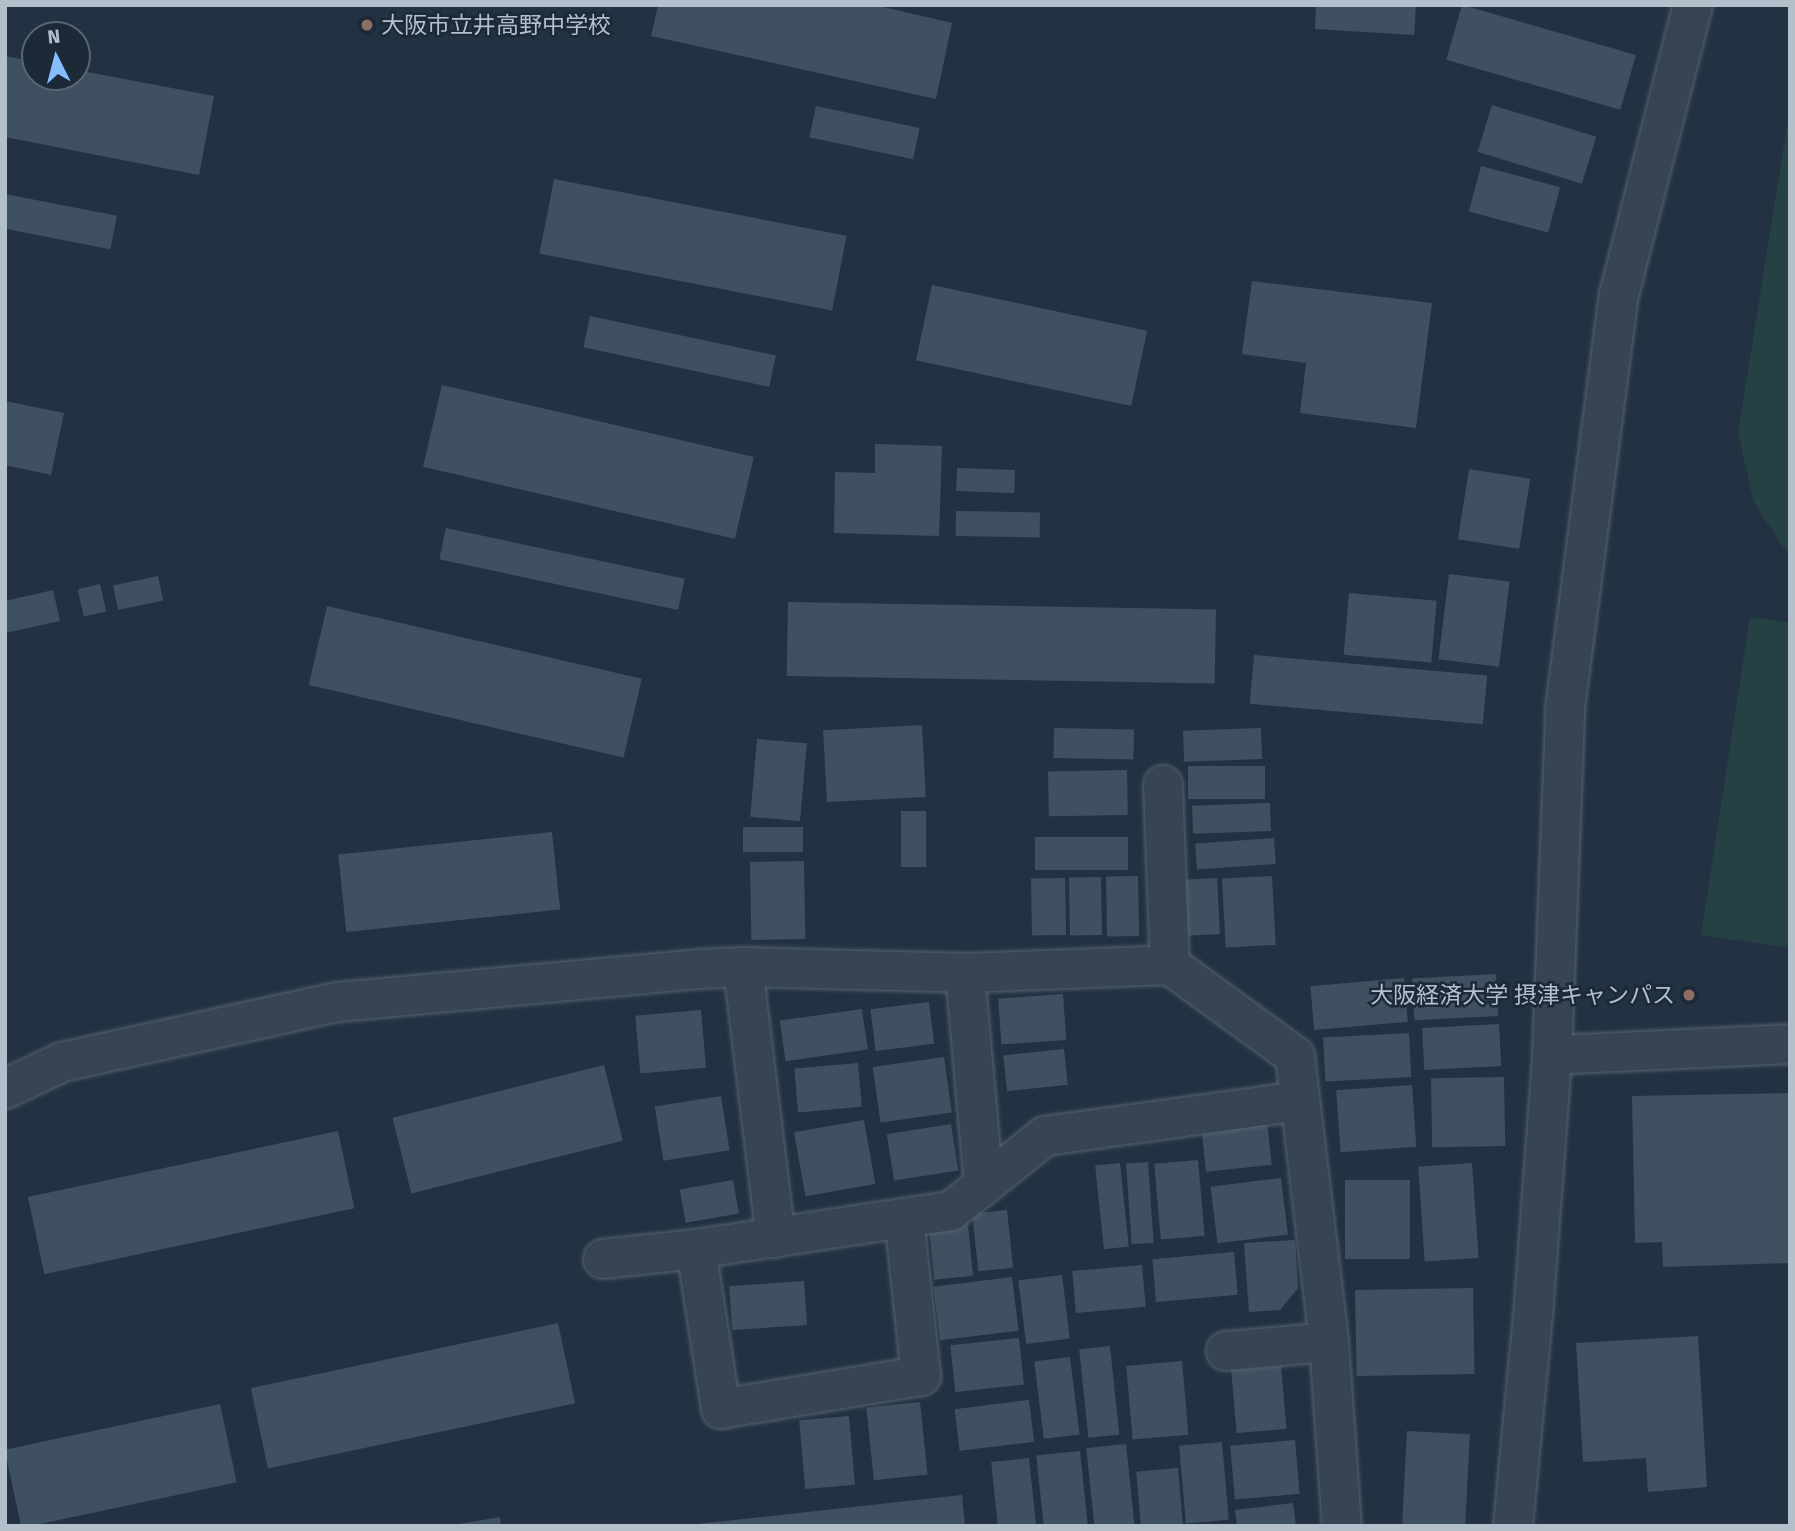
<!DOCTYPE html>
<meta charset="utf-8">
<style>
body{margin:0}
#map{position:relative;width:1795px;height:1531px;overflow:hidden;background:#233242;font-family:"Fira Sans","Noto Sans JP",sans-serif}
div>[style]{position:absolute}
.green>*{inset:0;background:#254143}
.building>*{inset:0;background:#3f5161;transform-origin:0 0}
.roads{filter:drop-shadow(0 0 2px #55626f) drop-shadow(0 0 2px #55626f)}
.minor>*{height:38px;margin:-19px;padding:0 19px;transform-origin:19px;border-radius:19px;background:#374451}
.dots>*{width:19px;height:19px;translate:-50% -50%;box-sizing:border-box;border:4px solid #1c2936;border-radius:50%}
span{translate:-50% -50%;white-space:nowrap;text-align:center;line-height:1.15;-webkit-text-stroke:5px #1c2936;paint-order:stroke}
.poi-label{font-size:23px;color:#b4bfcc}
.left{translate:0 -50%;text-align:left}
.right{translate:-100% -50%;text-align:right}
.frame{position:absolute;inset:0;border:7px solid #b4bfcc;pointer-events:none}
.north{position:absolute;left:21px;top:21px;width:70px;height:70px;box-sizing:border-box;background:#1c2936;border:2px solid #596572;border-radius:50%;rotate:354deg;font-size:19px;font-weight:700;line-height:28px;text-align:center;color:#b4bfcc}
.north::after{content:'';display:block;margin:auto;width:24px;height:32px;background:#86bdff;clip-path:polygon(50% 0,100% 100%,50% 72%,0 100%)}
</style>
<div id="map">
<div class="green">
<div style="clip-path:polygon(1790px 107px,1790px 557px,1754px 503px,1738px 433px)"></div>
<div style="clip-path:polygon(1750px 617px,1790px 623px,1790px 948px,1701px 935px)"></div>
</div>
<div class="building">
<div style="clip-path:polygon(658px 5px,875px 5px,952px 23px,936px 99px,651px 36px)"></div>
<div style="clip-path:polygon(1316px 5px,1416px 5px,1414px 35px,1315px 29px)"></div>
<div style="left:1462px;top:5px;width:181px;height:57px;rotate:16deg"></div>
<div style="clip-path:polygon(5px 56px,35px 62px,35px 77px,77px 77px,77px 70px,214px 96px,199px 175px,5px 137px)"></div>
<div style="left:1492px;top:105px;width:109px;height:49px;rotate:17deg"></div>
<div style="left:816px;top:106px;width:106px;height:32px;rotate:12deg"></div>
<div style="left:1481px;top:166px;width:82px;height:47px;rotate:15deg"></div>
<div style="left:554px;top:179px;width:298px;height:76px;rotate:11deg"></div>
<div style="left:5px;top:194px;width:114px;height:34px;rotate:11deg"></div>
<div style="clip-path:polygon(1252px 281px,1432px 303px,1416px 428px,1300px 413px,1306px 363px,1242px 354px)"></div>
<div style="left:932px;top:285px;width:220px;height:77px;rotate:12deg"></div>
<div style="left:590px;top:316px;width:190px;height:32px;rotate:12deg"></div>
<div style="left:442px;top:385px;width:320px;height:84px;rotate:13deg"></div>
<div style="clip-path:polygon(5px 401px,64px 413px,51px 475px,5px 465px)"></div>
<div style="clip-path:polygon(875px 444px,942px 446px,939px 536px,834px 533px,835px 472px,875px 473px)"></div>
<div style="left:957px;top:468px;width:58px;height:23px;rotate:2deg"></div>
<div style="left:1469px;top:469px;width:62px;height:71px;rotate:9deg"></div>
<div style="left:956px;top:511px;width:84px;height:25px;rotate:1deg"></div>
<div style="left:446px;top:528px;width:244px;height:32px;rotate:12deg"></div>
<div style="left:1449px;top:574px;width:61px;height:86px;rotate:7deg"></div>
<div style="left:158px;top:576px;width:25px;height:46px;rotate:78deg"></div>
<div style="left:100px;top:584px;width:28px;height:23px;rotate:77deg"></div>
<div style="clip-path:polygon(53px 590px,60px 621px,5px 633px,5px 601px)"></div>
<div style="left:1349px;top:593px;width:88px;height:62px;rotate:5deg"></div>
<div style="left:788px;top:602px;width:428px;height:74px;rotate:1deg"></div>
<div style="left:327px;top:606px;width:323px;height:81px;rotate:13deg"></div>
<div style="left:1254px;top:655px;width:234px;height:49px;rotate:5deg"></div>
<div style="left:922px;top:725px;width:72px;height:99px;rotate:87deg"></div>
<div style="left:1054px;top:728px;width:80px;height:30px;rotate:1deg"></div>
<div style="left:1261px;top:728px;width:31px;height:78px;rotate:88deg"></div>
<div style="left:757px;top:739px;width:50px;height:78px;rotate:5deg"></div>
<div style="left:1265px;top:766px;width:33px;height:77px;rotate:90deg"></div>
<div style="left:1127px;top:770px;width:45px;height:79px;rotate:89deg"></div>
<div style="left:1270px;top:803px;width:28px;height:78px;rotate:88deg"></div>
<div style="left:901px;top:811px;width:25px;height:56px"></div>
<div style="left:743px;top:827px;width:60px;height:25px"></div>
<div style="left:552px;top:832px;width:78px;height:215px;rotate:84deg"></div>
<div style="left:1128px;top:837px;width:33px;height:93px;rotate:90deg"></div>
<div style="left:1274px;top:838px;width:26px;height:79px;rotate:86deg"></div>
<div style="left:804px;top:861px;width:78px;height:54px;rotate:89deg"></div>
<div style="left:1138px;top:876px;width:60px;height:32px;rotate:89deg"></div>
<div style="left:1272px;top:876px;width:69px;height:50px;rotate:87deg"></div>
<div style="left:1101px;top:877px;width:58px;height:32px;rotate:89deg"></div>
<div style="left:1065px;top:878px;width:57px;height:34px;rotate:89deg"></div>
<div style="left:1217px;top:878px;width:56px;height:33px;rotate:87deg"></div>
<div style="left:1496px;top:974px;width:42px;height:84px;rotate:87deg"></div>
<div style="left:1404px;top:978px;width:44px;height:94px;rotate:85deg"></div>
<div style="left:1063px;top:994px;width:46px;height:65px;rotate:86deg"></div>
<div style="left:929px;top:1002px;width:42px;height:59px;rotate:83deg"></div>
<div style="left:862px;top:1009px;width:41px;height:83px;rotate:82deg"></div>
<div style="left:701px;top:1010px;width:58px;height:66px;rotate:85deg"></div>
<div style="left:1499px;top:1024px;width:42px;height:77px;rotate:87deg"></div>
<div style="left:1409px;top:1033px;width:44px;height:86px;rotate:87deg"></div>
<div style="left:1064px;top:1049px;width:36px;height:61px;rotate:84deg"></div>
<div style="left:944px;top:1057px;width:56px;height:72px;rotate:82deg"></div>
<div style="left:858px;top:1063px;width:44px;height:64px;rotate:85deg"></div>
<div style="left:604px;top:1065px;width:78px;height:218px;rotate:76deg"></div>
<div style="left:1504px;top:1077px;width:69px;height:73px;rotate:89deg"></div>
<div style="left:1412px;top:1085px;width:62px;height:76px;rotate:86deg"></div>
<div style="clip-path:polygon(1790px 1093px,1790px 1263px,1663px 1267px,1662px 1242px,1635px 1243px,1632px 1096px)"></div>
<div style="left:721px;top:1096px;width:55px;height:67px;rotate:81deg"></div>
<div style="left:864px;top:1120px;width:65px;height:71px;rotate:80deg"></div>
<div style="left:1267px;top:1120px;width:45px;height:66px;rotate:84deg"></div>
<div style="left:951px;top:1124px;width:47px;height:65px;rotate:81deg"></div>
<div style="left:338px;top:1131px;width:79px;height:317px;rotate:78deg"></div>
<div style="left:1198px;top:1160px;width:76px;height:44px;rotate:85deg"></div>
<div style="left:1148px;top:1162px;width:81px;height:22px;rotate:86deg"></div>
<div style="left:1120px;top:1163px;width:84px;height:25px;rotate:84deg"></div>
<div style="left:1472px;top:1163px;width:95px;height:54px;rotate:86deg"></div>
<div style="left:1281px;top:1178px;width:57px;height:71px;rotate:83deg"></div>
<div style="left:733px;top:1180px;width:34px;height:54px;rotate:80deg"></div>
<div style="left:1345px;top:1180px;width:65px;height:79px"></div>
<div style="left:1007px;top:1210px;width:58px;height:35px;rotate:84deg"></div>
<div style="left:967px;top:1217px;width:59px;height:39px;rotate:84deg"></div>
<div style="clip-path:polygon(1295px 1240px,1298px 1288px,1280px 1310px,1249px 1312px,1244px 1243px)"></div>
<div style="left:1234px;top:1252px;width:43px;height:82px;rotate:85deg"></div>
<div style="left:1142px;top:1265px;width:42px;height:70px;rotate:85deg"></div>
<div style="left:1062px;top:1275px;width:64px;height:44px;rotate:83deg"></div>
<div style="left:1012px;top:1277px;width:54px;height:79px;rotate:83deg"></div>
<div style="left:804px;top:1281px;width:44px;height:75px;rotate:86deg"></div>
<div style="left:1473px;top:1288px;width:86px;height:118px;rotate:89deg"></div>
<div style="left:558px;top:1323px;width:82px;height:314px;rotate:78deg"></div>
<div style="clip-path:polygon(1698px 1336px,1707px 1487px,1648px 1492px,1646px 1458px,1583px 1462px,1576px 1343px)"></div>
<div style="left:1019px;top:1338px;width:47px;height:69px;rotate:84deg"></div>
<div style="left:1110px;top:1346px;width:89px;height:31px;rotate:84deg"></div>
<div style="left:1070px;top:1357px;width:78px;height:36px;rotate:83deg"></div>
<div style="left:1182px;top:1361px;width:74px;height:56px;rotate:85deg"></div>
<div style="left:1281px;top:1366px;width:63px;height:50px;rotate:85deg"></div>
<div style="left:1029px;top:1400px;width:42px;height:75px;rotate:83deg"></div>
<div style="left:920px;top:1402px;width:73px;height:54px;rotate:84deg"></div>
<div style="left:220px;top:1404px;width:80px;height:220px;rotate:78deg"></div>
<div style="left:849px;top:1416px;width:69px;height:50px;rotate:85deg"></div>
<div style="left:1407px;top:1431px;width:63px;height:95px;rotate:3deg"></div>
<div style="left:1295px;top:1440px;width:54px;height:65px;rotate:85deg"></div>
<div style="left:1222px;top:1442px;width:78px;height:43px;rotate:85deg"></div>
<div style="left:1126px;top:1444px;width:82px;height:40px;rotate:84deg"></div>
<div style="left:1080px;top:1451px;width:75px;height:44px;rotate:84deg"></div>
<div style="left:1029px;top:1458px;width:68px;height:38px;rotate:84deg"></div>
<div style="left:1178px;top:1468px;width:58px;height:42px;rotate:85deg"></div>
<div style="clip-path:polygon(962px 1495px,965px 1526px,697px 1526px,697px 1524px)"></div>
<div style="clip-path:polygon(1293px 1503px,1296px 1526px,1237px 1526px,1235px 1510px)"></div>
<div style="clip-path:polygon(500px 1517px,501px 1526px,459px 1526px,459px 1524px)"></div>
</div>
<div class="roads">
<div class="minor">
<div style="left:1163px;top:785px;width:180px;rotate:87.8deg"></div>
<div style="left:743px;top:967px;width:273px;rotate:83.1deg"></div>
<div style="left:965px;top:973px;width:213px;rotate:84.9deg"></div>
<div style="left:1552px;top:1055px;width:238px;rotate:-2.6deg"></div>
<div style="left:5px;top:1089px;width:63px;rotate:-25.3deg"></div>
<div style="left:62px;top:1062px;width:282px;rotate:-12.3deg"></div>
<div style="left:338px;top:1002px;width:362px;rotate:-5.2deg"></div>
<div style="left:698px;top:969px;width:45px;rotate:-2.5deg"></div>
<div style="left:743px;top:967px;width:222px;rotate:1.5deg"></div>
<div style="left:965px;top:973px;width:205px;rotate:-2.2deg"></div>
<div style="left:1170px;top:965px;width:155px;rotate:36.1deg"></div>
<div style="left:1295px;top:1056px;width:288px;rotate:83.2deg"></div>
<div style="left:1329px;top:1342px;width:184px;rotate:86deg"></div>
<div style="left:696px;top:1249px;width:162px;rotate:81.1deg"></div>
<div style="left:721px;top:1409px;width:203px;rotate:-9.4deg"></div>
<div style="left:921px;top:1376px;width:159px;rotate:-96.1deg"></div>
<div style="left:603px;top:1259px;width:94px;rotate:-6.1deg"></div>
<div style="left:696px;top:1249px;width:258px;rotate:-8.5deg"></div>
<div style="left:951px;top:1211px;width:120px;rotate:-38.6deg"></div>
<div style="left:1045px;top:1136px;width:256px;rotate:-7.8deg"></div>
<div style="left:1226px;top:1351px;width:103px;rotate:-5deg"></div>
<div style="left:1513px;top:1526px;width:224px;rotate:-84.6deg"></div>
<div style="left:1534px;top:1303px;width:249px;rotate:-85.8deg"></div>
<div style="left:1552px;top:1055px;width:346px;rotate:-87.8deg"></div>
<div style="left:1565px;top:709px;width:418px;rotate:-82.6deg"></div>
<div style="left:1619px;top:295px;width:299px;rotate:-75.7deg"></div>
</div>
</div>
<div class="dots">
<div style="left:367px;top:25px;background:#8d6e63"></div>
<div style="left:1689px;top:995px;background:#8d6e63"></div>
</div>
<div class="poi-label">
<span class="left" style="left:381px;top:25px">大阪市立井高野中学校</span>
<span class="right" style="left:1675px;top:995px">大阪経済大学 摂津キャンパス</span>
</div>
<div class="frame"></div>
<div class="north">N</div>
</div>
